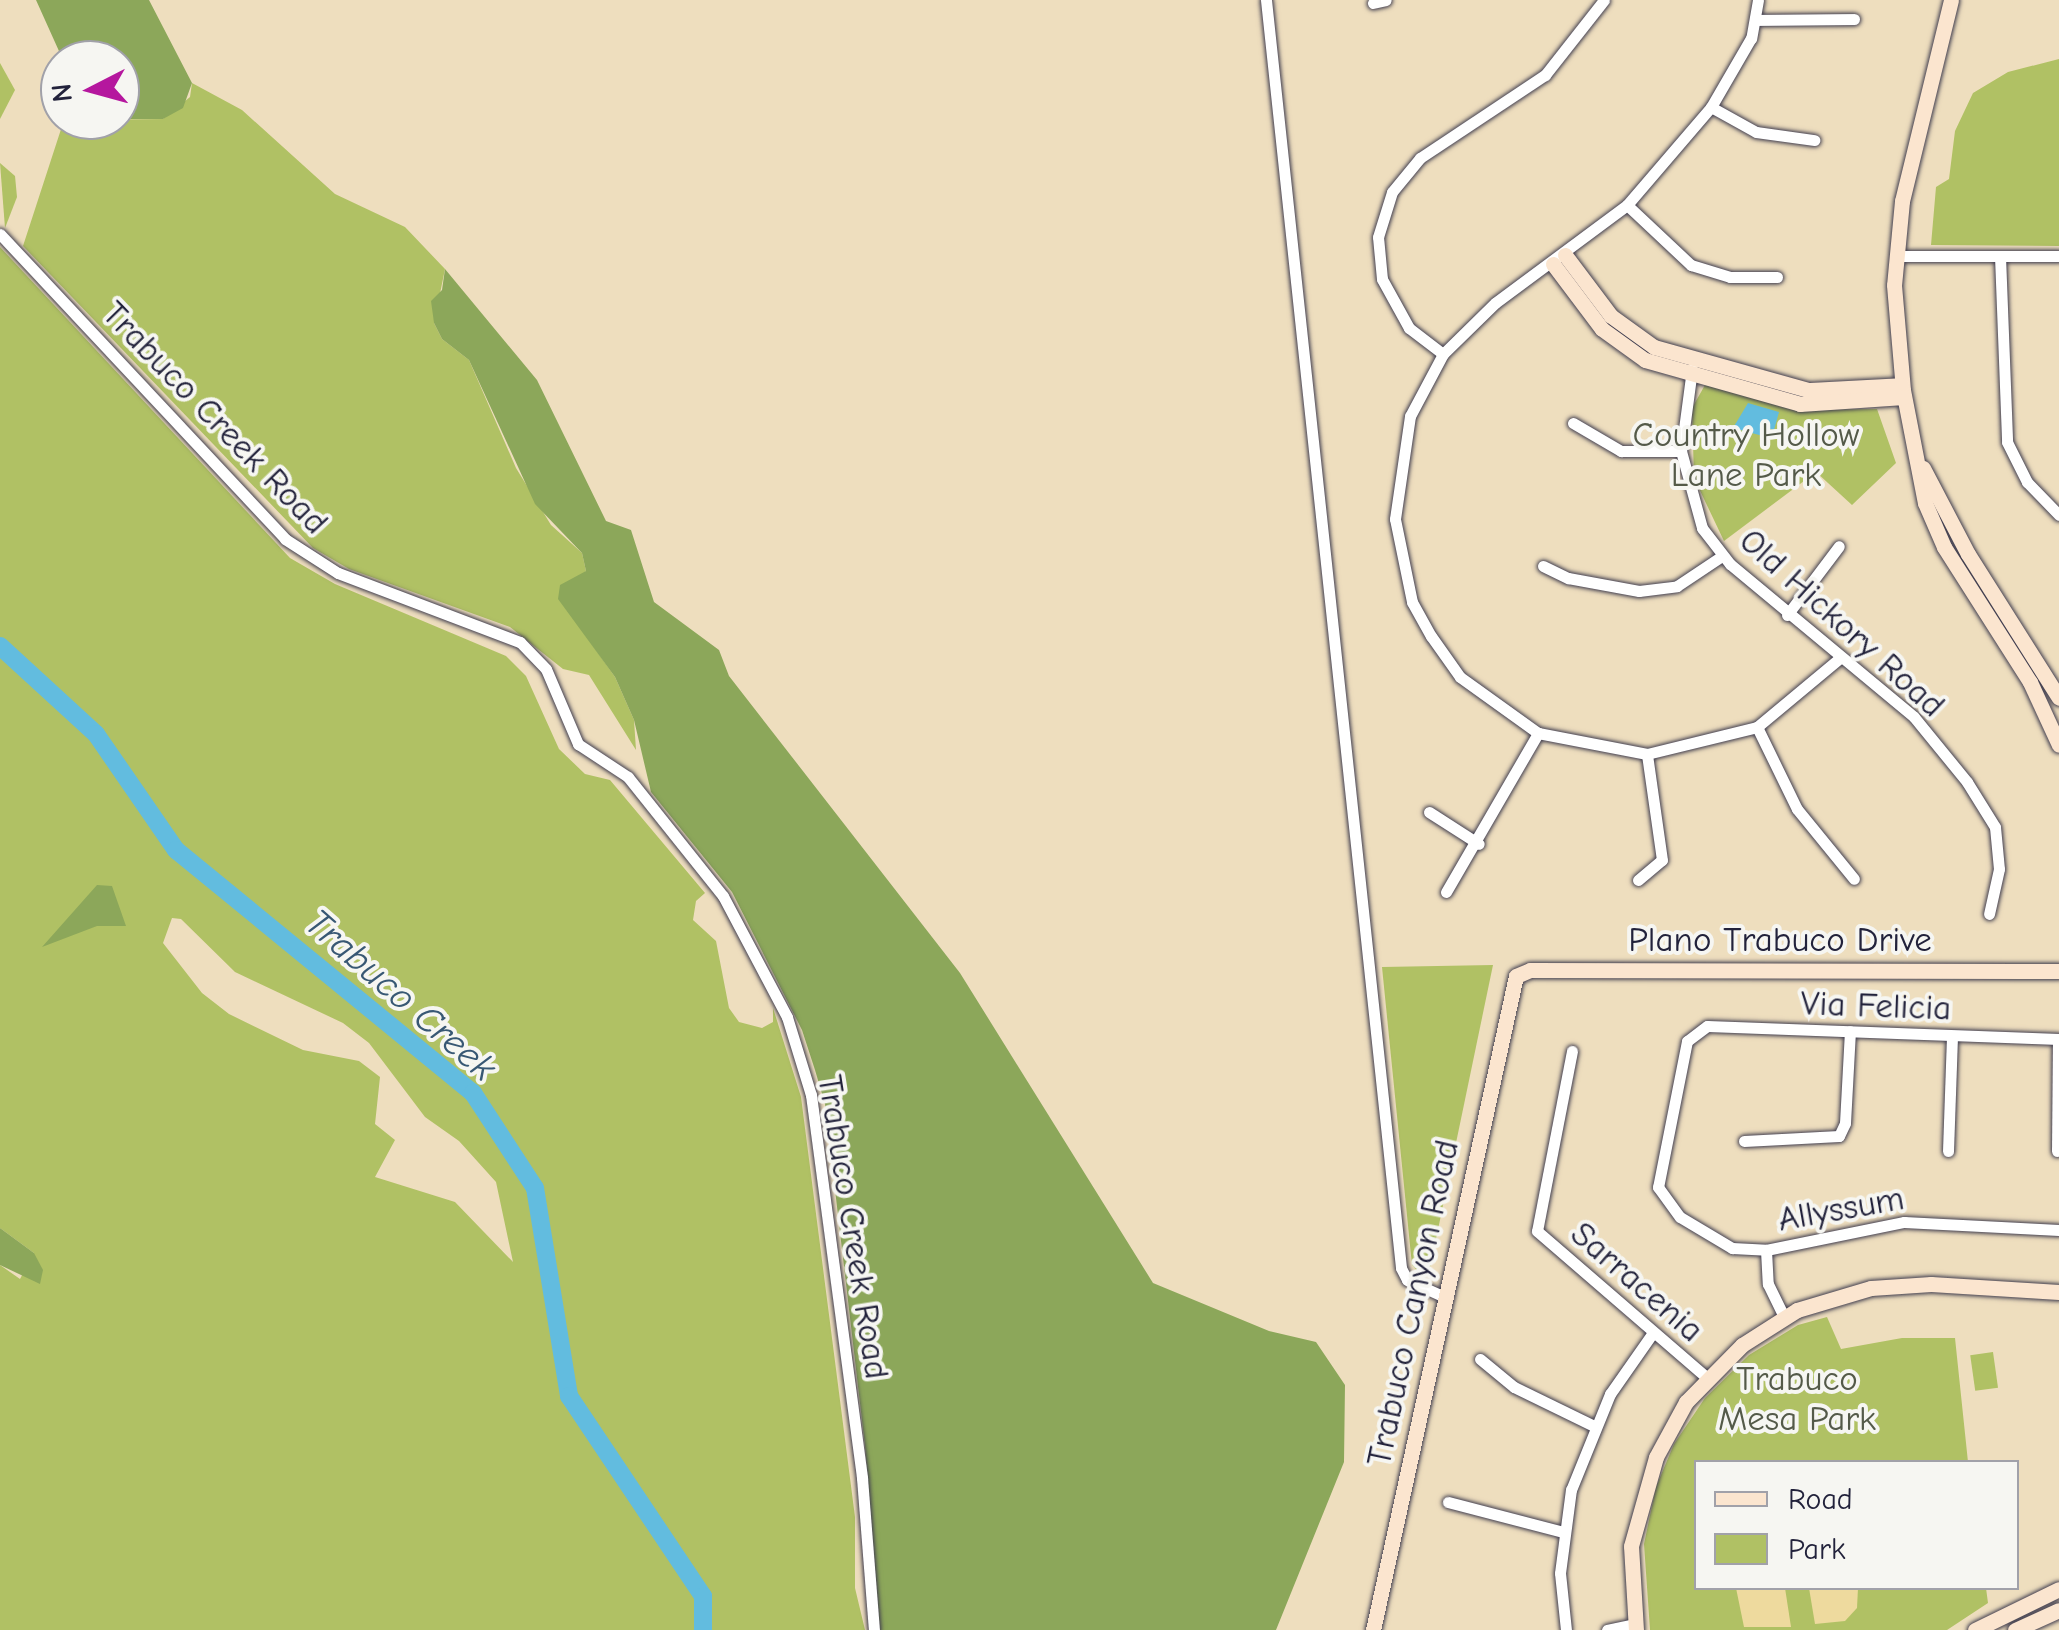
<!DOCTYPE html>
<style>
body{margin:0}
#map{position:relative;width:2059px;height:1630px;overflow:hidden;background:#eedebe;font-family:"Comic Neue",sans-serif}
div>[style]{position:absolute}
.green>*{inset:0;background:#b0c164;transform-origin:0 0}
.forest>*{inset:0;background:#8ca75a}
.sand>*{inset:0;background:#eeda9e}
.water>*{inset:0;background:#62bcdf}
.river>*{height:18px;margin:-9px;padding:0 9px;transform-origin:9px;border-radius:9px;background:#62bcdf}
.roads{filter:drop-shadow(0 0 2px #413e4f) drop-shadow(0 0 2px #413e4f)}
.street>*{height:11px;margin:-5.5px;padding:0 5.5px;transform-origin:5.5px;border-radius:5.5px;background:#fff}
.secondary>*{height:15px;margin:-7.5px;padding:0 7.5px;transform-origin:7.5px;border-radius:7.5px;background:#fbe5cf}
span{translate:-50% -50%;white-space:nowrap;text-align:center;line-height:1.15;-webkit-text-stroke:8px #f6f6f2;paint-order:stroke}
.street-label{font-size:35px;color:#22223b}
.park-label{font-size:35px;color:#545a49}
.water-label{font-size:38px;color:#385874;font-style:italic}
.legend{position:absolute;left:1694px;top:1460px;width:325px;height:130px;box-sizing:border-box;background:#f6f6f2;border:2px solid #a1a1a9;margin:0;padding:12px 18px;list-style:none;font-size:30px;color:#22223b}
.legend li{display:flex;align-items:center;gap:20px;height:50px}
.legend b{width:50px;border:2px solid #a1a1a9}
.north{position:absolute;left:40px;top:40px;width:100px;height:100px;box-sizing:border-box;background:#f6f6f2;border:2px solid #a1a1a9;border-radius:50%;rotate:264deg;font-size:28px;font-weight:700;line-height:40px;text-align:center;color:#22223b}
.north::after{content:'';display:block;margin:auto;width:35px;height:45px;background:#b5179e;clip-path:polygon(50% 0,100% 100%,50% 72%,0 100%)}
</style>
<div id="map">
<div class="green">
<div style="clip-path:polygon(2059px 59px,2059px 246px,1931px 245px,1936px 187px,1949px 179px,1955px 131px,1973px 93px,2008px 72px)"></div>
<div style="clip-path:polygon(0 63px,15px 90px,0 119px)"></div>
<div style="clip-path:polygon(192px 83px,242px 110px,335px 194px,405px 227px,445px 269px,434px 323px,442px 339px,469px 360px,516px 468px,551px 525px,582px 553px,586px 571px,562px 602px,615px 677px,634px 720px,636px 750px,589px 675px,563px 669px,510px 627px,349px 569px,313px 548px,23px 246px,64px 120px,163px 119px,190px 97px)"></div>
<div style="clip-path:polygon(0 163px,15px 176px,17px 197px,5px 228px)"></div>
<div style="clip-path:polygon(evenodd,0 247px,290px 558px,335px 584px,506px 656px,526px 676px,559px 749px,585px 774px,610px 780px,705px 893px,696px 901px,693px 920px,716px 941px,729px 1008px,739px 1022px,762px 1028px,773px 1022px,773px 1008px,801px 1097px,855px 1517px,855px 1588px,865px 1630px,0 1630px,0 1265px,20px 1279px,34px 1253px,0 1228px,0 247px,172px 918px,181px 919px,235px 972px,343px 1023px,369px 1043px,425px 1117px,459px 1141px,496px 1182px,513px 1262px,455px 1202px,375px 1177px,395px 1140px,375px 1124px,380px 1077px,359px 1061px,303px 1050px,229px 1014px,202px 993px,163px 943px,172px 918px)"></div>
<div style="clip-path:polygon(1705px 385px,1804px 410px,1877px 409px,1896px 463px,1852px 505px,1816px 472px,1724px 541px,1694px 478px,1692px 408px)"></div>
<div style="clip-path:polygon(1493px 965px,1430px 1268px,1418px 1272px,1412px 1265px,1382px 967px)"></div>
<div style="clip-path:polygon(1827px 1317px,1841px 1349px,1902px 1338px,1955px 1338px,1968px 1462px,1696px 1462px,1696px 1588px,1986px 1588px,1988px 1603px,1947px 1630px,1650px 1630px,1644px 1544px,1656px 1487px,1674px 1444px,1705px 1398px,1749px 1355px,1798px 1325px)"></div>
<div style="left:1993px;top:1352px;width:36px;height:23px;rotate:82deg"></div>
</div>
<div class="forest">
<div style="clip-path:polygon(36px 0,149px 0,192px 83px,183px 108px,163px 119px,120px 119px,120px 60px,63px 60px)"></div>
<div style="clip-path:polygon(445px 269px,537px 380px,606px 521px,631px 530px,654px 602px,719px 650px,729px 676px,960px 973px,1153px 1283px,1269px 1331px,1316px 1342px,1345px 1385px,1344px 1462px,1276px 1630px,880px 1630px,865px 1446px,825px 1104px,815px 1070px,802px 1030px,732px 892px,651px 792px,634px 720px,615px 677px,558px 599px,560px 585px,586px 571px,582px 553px,535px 504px,469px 360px,442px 339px,434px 323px,431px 301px,442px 290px)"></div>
<div style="clip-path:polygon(97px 885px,112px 886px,126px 926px,97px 926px,42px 947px)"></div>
<div style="clip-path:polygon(0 1228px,34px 1253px,43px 1270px,40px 1284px,0 1265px)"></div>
</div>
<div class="sand">
<div style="clip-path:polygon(1736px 1588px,1785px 1588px,1791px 1627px,1744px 1627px)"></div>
<div style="clip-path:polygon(1809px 1588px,1858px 1588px,1857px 1608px,1845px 1621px,1815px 1624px)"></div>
</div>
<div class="water">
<div style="clip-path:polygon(1748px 403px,1779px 412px,1774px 430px,1766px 428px,1763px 436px,1733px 428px)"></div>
</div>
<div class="river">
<div style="left:0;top:646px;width:130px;rotate:42.5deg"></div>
<div style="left:96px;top:734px;width:141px;rotate:55.4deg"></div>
<div style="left:176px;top:850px;width:384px;rotate:39.3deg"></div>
<div style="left:473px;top:1093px;width:113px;rotate:56.9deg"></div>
<div style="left:535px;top:1188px;width:211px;rotate:80.7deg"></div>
<div style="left:569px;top:1396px;width:241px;rotate:56.2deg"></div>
<div style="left:703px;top:1596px;width:34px;rotate:90deg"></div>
</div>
<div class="roads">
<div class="street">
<div style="left:1266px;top:0;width:1275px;rotate:83.92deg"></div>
<div style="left:1401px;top:1268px;width:13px;rotate:63deg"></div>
<div style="left:1407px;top:1280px;width:42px;rotate:24.1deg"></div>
<div style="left:1758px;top:0;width:39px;rotate:100deg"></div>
<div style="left:1751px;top:38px;width:80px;rotate:120.1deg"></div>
<div style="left:1711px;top:107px;width:129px;rotate:130.6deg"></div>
<div style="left:1627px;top:205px;width:164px;rotate:143.4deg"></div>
<div style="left:1495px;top:303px;width:73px;rotate:135.6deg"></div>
<div style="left:1443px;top:354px;width:70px;rotate:118deg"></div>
<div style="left:1410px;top:416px;width:104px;rotate:98.3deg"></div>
<div style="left:1395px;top:519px;width:85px;rotate:78.4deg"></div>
<div style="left:1412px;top:602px;width:39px;rotate:61deg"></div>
<div style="left:1431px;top:636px;width:50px;rotate:54.7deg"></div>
<div style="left:1460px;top:677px;width:96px;rotate:35.7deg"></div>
<div style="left:1538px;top:733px;width:111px;rotate:10.9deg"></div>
<div style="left:1647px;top:754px;width:113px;rotate:-13.8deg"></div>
<div style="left:1757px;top:727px;width:109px;rotate:-39.8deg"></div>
<div style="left:1373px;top:3px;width:13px;rotate:-13deg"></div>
<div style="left:1756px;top:20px;width:98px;rotate:-0.6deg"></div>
<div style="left:1711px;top:107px;width:51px;rotate:29.1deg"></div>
<div style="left:1756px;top:132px;width:59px;rotate:7.9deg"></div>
<div style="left:1627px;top:205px;width:88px;rotate:43.2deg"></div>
<div style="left:1691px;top:265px;width:41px;rotate:17.1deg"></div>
<div style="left:1730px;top:277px;width:47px"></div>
<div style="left:0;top:234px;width:417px;rotate:46.9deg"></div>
<div style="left:285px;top:539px;width:63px;rotate:32.7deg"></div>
<div style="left:338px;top:573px;width:195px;rotate:20.8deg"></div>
<div style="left:520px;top:642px;width:37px;rotate:46deg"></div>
<div style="left:546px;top:669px;width:82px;rotate:66.9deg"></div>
<div style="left:578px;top:744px;width:60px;rotate:33.4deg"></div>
<div style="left:628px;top:777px;width:152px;rotate:51.4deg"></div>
<div style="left:723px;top:896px;width:137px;rotate:62.1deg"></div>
<div style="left:787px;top:1017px;width:82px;rotate:72.9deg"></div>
<div style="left:811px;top:1095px;width:386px;rotate:82.4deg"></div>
<div style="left:862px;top:1478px;width:152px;rotate:85.5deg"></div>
<div style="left:1896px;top:256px;width:163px"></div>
<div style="left:2000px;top:256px;width:186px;rotate:87.8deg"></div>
<div style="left:2007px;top:442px;width:45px;rotate:63.4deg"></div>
<div style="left:2027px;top:482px;width:46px;rotate:45.9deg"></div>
<div style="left:1443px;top:354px;width:43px;rotate:-142.6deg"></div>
<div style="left:1409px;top:328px;width:56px;rotate:-118.9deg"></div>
<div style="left:1382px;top:279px;width:42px;rotate:-95.4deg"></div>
<div style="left:1378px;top:237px;width:47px;rotate:-72.7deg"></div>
<div style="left:1392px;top:192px;width:44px;rotate:-50.5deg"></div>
<div style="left:1420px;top:158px;width:150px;rotate:-33.6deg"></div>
<div style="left:1545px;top:75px;width:95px;rotate:-51.8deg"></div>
<div style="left:1692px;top:369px;width:83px;rotate:97.6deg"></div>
<div style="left:1681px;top:451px;width:80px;rotate:74.7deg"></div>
<div style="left:1702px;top:528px;width:46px;rotate:52.1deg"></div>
<div style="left:1730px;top:564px;width:239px;rotate:39.7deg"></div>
<div style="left:1914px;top:717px;width:84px;rotate:50.8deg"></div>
<div style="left:1967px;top:782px;width:53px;rotate:58.1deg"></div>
<div style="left:1995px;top:827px;width:42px;rotate:84.6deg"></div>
<div style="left:1999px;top:869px;width:46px;rotate:102.5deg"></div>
<div style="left:1573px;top:423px;width:56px;rotate:30.3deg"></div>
<div style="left:1621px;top:451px;width:60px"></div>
<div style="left:1543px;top:566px;width:28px;rotate:26deg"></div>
<div style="left:1568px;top:578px;width:72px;rotate:10.4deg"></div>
<div style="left:1639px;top:591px;width:38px;rotate:-7deg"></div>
<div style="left:1677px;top:586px;width:54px;rotate:-33.7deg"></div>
<div style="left:1787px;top:615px;width:86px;rotate:-53deg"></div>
<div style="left:1757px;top:727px;width:91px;rotate:64deg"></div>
<div style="left:1797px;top:809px;width:90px;rotate:50.8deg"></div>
<div style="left:1429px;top:812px;width:59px;rotate:32.6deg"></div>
<div style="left:1638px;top:880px;width:31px;rotate:-40deg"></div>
<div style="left:1662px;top:860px;width:107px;rotate:-98.1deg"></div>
<div style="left:1446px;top:892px;width:184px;rotate:-59.9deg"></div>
<div style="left:2059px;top:1039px;width:352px;rotate:-177.9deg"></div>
<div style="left:1707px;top:1026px;width:25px;rotate:143deg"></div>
<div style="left:1687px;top:1041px;width:149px;rotate:101.2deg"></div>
<div style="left:1658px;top:1187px;width:37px;rotate:54deg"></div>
<div style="left:1680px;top:1217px;width:61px;rotate:30.8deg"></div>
<div style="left:1732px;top:1248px;width:34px;rotate:3deg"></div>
<div style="left:1766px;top:1250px;width:141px;rotate:-11.5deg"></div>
<div style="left:1904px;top:1222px;width:155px;rotate:3deg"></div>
<div style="left:1572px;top:1051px;width:183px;rotate:101deg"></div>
<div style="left:1537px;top:1231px;width:223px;rotate:40.8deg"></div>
<div style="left:1744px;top:1141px;width:95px;rotate:-3deg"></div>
<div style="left:1839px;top:1136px;width:14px;rotate:-65deg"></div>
<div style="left:1845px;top:1123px;width:92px;rotate:-86.9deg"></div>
<div style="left:1948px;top:1151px;width:115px;rotate:-88deg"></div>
<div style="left:2057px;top:1151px;width:112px;rotate:-89.5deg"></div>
<div style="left:1766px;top:1250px;width:34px;rotate:87deg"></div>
<div style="left:1768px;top:1284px;width:37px;rotate:64deg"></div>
<div style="left:1480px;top:1359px;width:44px;rotate:39.5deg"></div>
<div style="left:1514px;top:1387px;width:89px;rotate:26deg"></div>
<div style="left:1448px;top:1502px;width:119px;rotate:14.6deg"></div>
<div style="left:1566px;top:1630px;width:57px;rotate:-96deg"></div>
<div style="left:1560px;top:1573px;width:84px;rotate:-82.5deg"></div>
<div style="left:1571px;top:1490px;width:104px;rotate:-67.9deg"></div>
<div style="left:1610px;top:1394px;width:73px;rotate:-55deg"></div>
<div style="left:1607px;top:1630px;width:29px;rotate:-12deg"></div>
</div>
<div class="secondary">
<div style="left:1951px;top:0;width:207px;rotate:103.7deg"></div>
<div style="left:1902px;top:201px;width:84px;rotate:95.4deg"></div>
<div style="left:1894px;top:285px;width:105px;rotate:85.1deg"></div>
<div style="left:1903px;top:390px;width:115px;rotate:79deg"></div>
<div style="left:1925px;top:503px;width:48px;rotate:66.6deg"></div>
<div style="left:1944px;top:547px;width:160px;rotate:57.5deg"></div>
<div style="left:2030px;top:682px;width:69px;rotate:65.3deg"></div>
<div style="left:1565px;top:255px;width:76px;rotate:53deg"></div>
<div style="left:1611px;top:316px;width:53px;rotate:35.8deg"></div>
<div style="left:1654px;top:347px;width:160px;rotate:15.6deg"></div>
<div style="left:1808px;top:390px;width:94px;rotate:-3deg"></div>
<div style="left:1553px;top:264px;width:81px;rotate:53deg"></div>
<div style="left:1602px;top:329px;width:53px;rotate:35.8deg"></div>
<div style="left:1645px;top:360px;width:161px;rotate:15.8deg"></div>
<div style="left:1800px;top:404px;width:104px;rotate:-3.9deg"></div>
<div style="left:1923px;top:468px;width:97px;rotate:62.4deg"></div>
<div style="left:1968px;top:554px;width:170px;rotate:57.7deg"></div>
<div style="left:1373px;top:1630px;width:669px;rotate:-77.67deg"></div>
<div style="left:1516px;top:976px;width:15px;rotate:-23deg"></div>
<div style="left:1530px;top:970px;width:529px;rotate:0.11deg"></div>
<div style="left:1636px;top:1630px;width:84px;rotate:-93.4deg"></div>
<div style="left:1631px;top:1546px;width:92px;rotate:-74.3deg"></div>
<div style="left:1656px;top:1457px;width:63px;rotate:-61.4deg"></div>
<div style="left:1686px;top:1402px;width:80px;rotate:-45.5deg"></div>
<div style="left:1742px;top:1345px;width:65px;rotate:-32.5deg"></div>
<div style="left:1797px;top:1310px;width:77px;rotate:-16.6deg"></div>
<div style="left:1871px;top:1288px;width:60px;rotate:-3.8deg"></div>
<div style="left:1931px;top:1284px;width:128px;rotate:3.6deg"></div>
<div style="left:1975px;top:1630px;width:93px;rotate:-26deg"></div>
<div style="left:2015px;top:1630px;width:48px;rotate:-24.4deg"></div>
</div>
</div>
<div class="street-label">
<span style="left:215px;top:418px;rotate:46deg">Trabuco Creek Road</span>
<span style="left:1842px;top:623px;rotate:42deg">Old Hickory Road</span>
<span style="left:1780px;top:940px">Plano Trabuco Drive</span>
<span style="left:1876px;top:1006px;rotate:2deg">Via Felicia</span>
<span style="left:1841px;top:1209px;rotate:-10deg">Allyssum</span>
<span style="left:853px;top:1227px;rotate:81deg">Trabuco Creek Road</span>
<span style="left:1637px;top:1282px;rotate:41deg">Sarracenia</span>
<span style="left:1413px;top:1303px;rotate:-78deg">Trabuco Canyon Road</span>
</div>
<div class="park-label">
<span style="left:1746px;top:455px">Country Hollow<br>Lane Park</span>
<span style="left:1797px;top:1399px">Trabuco<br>Mesa Park</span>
</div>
<div class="water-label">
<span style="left:400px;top:996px;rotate:41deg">Trabuco Creek</span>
</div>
<ul class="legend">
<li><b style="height:12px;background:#fbe5cf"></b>Road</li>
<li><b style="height:28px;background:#b0c164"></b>Park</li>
</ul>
<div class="north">N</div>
</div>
